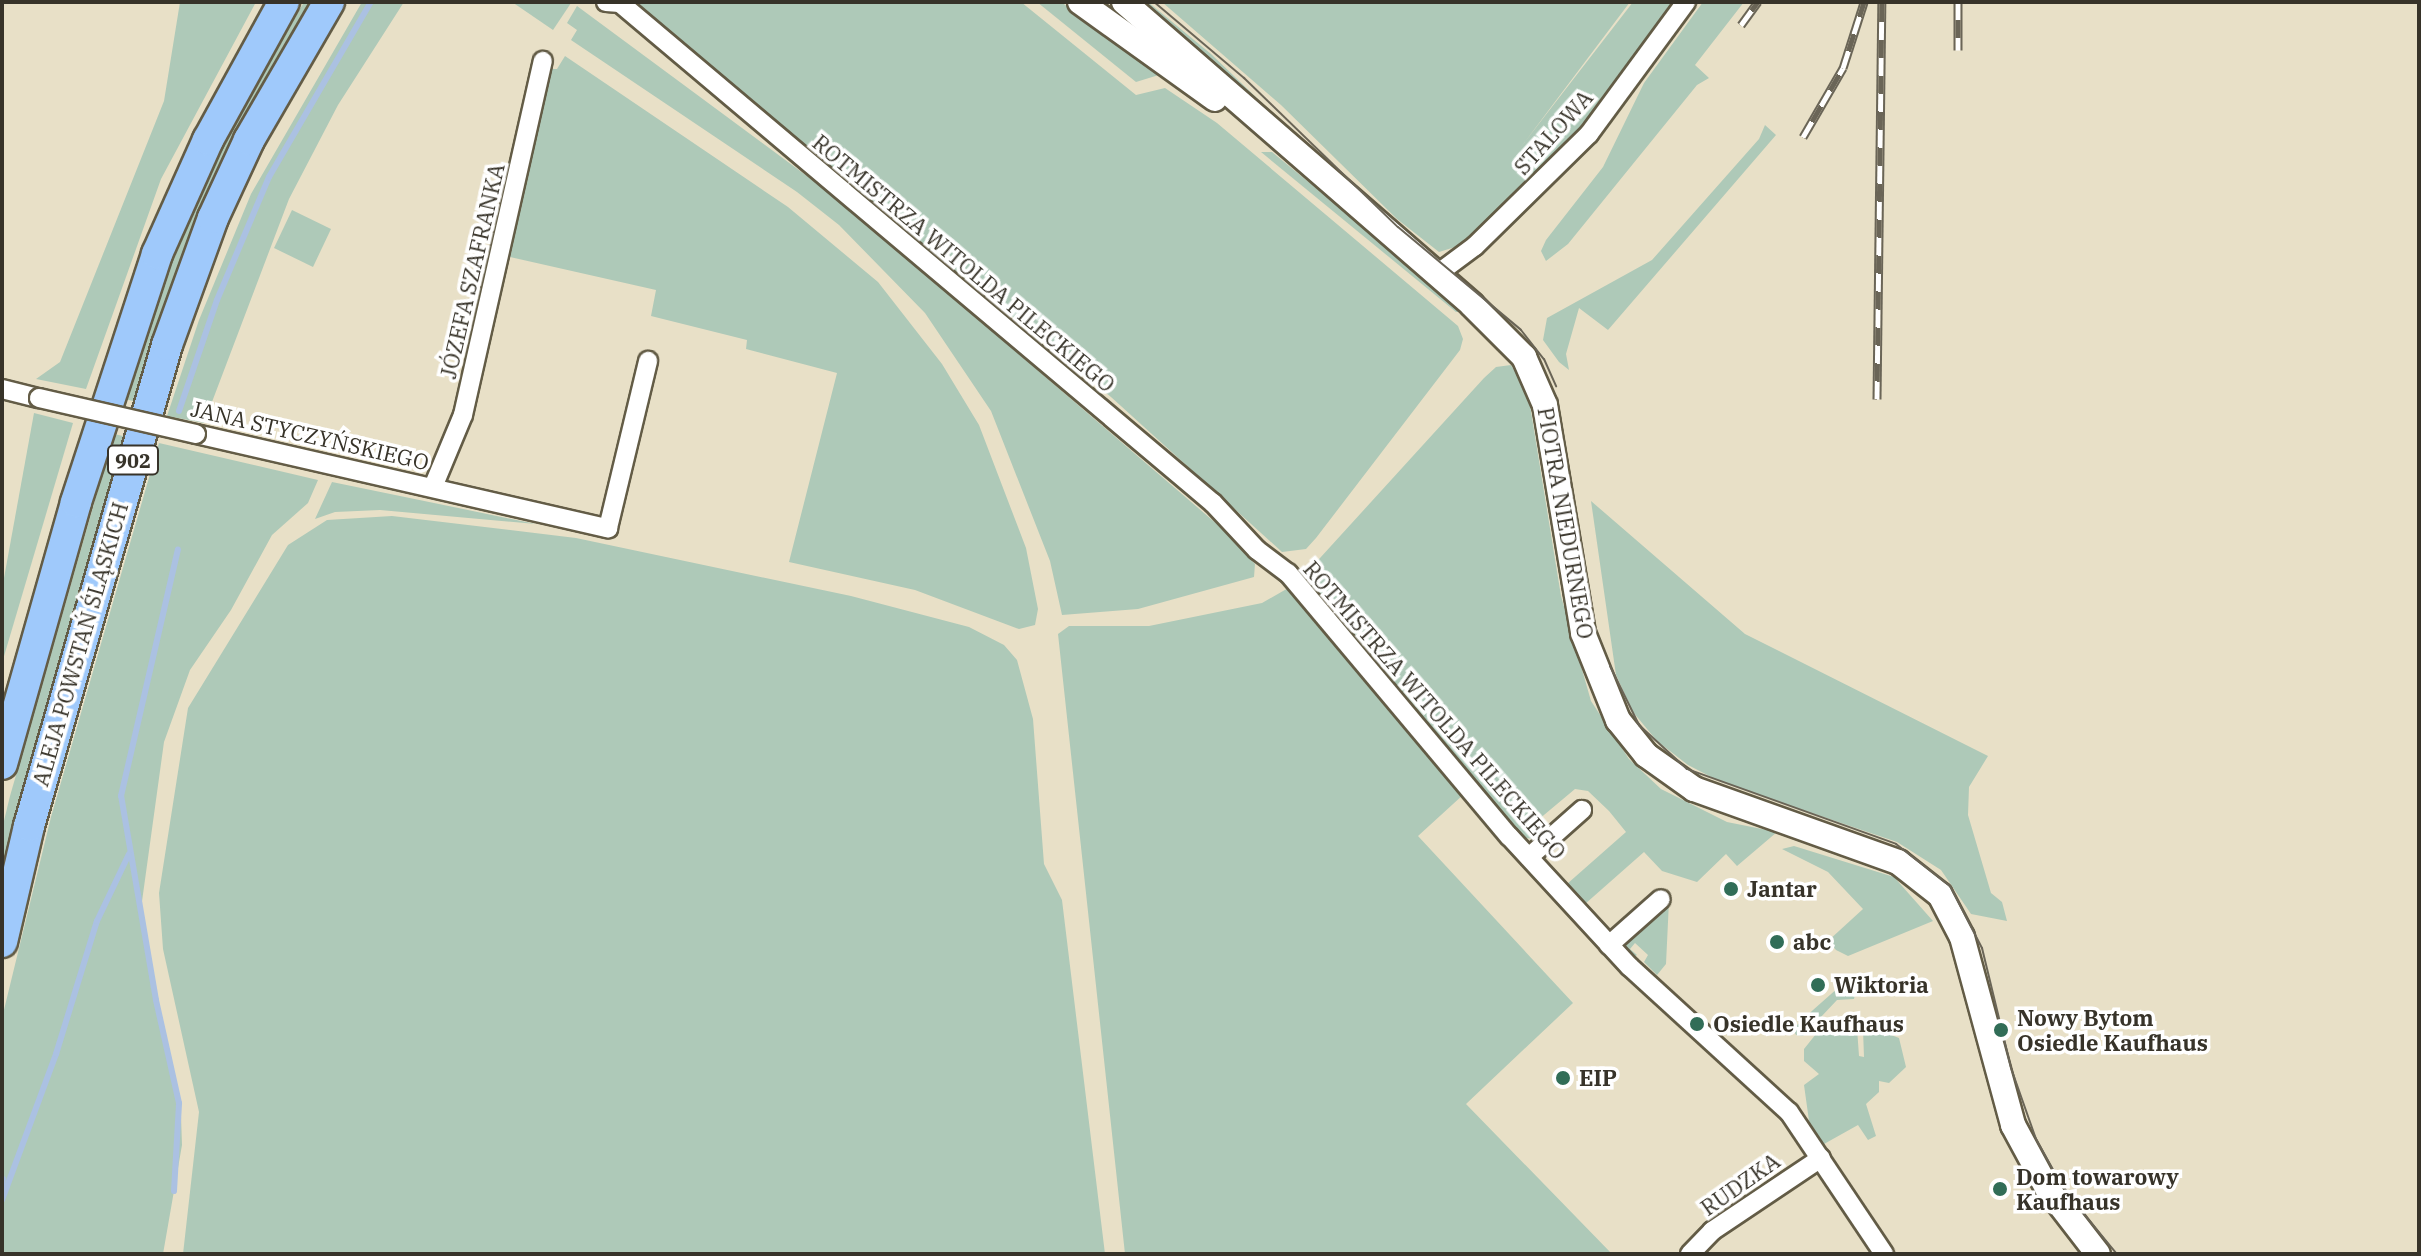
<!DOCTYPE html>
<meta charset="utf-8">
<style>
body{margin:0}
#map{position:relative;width:2421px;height:1256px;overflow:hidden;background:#e8e0c7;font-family:"IBM Plex Serif",serif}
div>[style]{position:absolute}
.green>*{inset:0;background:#aec9b8}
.stream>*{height:6px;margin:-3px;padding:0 3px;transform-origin:3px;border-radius:3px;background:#abc1e2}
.roads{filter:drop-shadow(2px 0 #635c46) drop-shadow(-2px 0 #635c46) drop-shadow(0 2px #635c46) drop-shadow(0 -2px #635c46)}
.minor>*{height:18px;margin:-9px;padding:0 9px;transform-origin:9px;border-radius:9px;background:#fff}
.tertiary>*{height:24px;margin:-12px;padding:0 12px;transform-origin:12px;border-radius:12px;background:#fff}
.primary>*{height:30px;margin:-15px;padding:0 15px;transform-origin:15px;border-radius:15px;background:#9fc9fb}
.tram>*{height:2px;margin:-1px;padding:0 1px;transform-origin:1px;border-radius:1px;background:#6a6557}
.rail>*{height:9px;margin-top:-4.5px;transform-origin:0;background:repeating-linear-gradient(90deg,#fff 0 18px,#6a6557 0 36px);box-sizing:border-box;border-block:2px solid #6a6557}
.bridges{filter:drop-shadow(2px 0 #635c46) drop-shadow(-2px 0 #635c46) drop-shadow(0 2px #635c46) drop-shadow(0 -2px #635c46)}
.minor-bridge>*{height:18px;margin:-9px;padding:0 9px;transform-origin:9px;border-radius:9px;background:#fff}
.dots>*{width:22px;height:22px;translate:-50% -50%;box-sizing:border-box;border:4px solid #fff;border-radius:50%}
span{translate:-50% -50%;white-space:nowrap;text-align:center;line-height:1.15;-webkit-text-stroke:7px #fff;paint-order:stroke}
.shield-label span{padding:2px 6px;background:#fff;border:2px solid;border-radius:6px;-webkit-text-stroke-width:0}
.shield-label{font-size:20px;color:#373329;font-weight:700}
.street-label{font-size:22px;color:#373329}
.poi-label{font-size:22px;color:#373329;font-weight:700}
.left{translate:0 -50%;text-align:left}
.frame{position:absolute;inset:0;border:4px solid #373329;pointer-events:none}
</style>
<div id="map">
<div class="green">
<i style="clip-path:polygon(180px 2px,256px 2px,161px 179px,86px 389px,36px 379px,60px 362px,164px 101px)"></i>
<i style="clip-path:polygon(304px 2px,316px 2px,157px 329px,133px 401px,125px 399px,169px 270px,218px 156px)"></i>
<i style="clip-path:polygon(362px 2px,404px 2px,338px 105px,289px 199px,204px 423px,167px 416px,199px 320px,251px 194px)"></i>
<i style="clip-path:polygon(512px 2px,570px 2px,571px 3px,553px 30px)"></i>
<i style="clip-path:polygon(625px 2px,1021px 2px,1136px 95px,1165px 88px,1217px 123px,1458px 326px,1463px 339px,1460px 350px,1316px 538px,1306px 549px,1282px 552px,1111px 397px)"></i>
<i style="clip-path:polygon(1037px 2px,1061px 2px,1162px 74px,1136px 82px)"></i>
<i style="clip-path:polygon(1139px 2px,1148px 2px,1211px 54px,1330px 168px)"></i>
<i style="clip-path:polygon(1162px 2px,1630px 2px,1521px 147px,1633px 2px,1677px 2px,1591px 119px,1468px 243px,1439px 252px,1397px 219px,1281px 105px)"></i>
<i style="clip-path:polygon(1703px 2px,1744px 2px,1695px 65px,1709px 78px,1697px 85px,1568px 244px,1546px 261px,1541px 251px,1546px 240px,1603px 167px,1644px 83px)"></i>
<i style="clip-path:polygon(577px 6px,892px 239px,945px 291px,1218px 525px,1255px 564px,1254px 577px,1138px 609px,1062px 615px,1050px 561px,991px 411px,925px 313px,839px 225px,797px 192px,571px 40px,577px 30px,567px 23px)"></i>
<i style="clip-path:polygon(565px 56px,788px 207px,878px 282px,942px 364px,979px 425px,1026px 548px,1038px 609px,1035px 625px,1019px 629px,915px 590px,789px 562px,837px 373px,746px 349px,747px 340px,651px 316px,656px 290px,510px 257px,551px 69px,557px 69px)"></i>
<i style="clip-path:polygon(1765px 125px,1776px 135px,1608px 330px,1579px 308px,1566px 354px,1569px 370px,1559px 362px,1543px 340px,1547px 318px,1652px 260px,1759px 139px)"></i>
<i style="clip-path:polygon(1261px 152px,1272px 152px,1466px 311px,1456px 312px)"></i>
<i style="clip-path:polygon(292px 210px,331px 229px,313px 267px,274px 248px)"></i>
<i style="clip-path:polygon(1511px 365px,1528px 393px,1561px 596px,1591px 701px,1629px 759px,1661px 789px,1727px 822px,1777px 832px,1737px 866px,1726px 854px,1697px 882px,1662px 871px,1644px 852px,1585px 904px,1567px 884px,1626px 832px,1609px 811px,1588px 791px,1575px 789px,1532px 825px,1540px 834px,1536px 839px,1523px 838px,1300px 580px,1484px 378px,1496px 367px)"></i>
<i style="clip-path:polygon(34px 413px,73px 423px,2px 663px,2px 589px)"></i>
<i style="clip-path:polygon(114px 434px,123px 436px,2px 865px,2px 829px,10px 796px)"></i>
<i style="clip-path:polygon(159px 443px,318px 480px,308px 503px,272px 535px,231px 610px,190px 670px,164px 742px,140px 916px,181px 1116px,182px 1145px,163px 1254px,2px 1254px,2px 1018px,51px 817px)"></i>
<i style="clip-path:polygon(332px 482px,536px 524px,380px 510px,335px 512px,315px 519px)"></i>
<i style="clip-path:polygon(1591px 501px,1745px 634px,1988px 756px,1969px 787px,1968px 815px,1991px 893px,2002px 902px,2007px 921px,1971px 914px,1941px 870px,1897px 842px,1721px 782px,1688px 765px,1657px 741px,1633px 712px,1616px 675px)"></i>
<i style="clip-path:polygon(392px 516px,576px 538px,851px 596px,969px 627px,1004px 645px,1017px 660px,1033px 719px,1044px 864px,1062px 900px,1105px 1254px,183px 1254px,199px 1112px,163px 949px,159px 893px,188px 708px,288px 545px,327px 520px)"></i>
<i style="clip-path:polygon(1290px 587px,1464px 794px,1418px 836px,1573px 1003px,1466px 1104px,1612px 1254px,1125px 1254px,1058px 634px,1069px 626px,1149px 626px,1262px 603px)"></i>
<i style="clip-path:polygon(1794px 846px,1894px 877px,1933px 921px,1848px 956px,1836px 950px,1828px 941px,1863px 909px,1828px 872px,1782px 849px)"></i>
<i style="clip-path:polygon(1669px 901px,1666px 964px,1657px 975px,1644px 962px,1648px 955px,1635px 943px,1630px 949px,1637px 955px,1632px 958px,1625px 944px)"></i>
<i style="clip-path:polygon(1858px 980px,1854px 999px,1837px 1000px,1803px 1036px,1796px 1035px,1793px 1029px,1813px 1010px,1839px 987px)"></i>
<i style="clip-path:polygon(1857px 1028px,1859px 1056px,1864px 1057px,1863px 1030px,1886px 1033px,1899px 1038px,1906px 1067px,1889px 1083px,1879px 1081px,1879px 1092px,1866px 1104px,1876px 1136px,1868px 1140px,1858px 1125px,1824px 1144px,1810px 1128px,1804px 1085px,1819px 1074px,1804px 1061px,1804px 1049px,1816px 1034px)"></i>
</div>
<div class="stream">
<i style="left:179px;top:411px;width:117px;rotate:-71.1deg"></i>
<i style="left:217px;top:300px;width:134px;rotate:-67.1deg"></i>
<i style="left:269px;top:177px;width:203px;rotate:-59.8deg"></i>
<i style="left:2px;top:1185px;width:6px;rotate:-81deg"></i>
<i style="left:174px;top:1191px;width:88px;rotate:-86.7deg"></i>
<i style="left:179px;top:1103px;width:106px;rotate:-102.6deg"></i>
<i style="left:156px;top:1000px;width:207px;rotate:-99.7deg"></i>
<i style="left:121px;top:796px;width:253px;rotate:-77deg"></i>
<i style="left:2px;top:1200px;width:156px;rotate:-69.7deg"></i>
<i style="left:56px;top:1054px;width:139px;rotate:-72.9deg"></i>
<i style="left:97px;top:921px;width:74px;rotate:-64.5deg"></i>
</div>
<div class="roads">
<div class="minor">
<i style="left:606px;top:2px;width:14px;rotate:4deg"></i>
<i style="left:620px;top:3px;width:776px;rotate:40.14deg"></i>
<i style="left:1213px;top:503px;width:64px;rotate:46.9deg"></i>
<i style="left:1257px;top:550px;width:39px;rotate:37deg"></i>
<i style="left:1288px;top:573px;width:344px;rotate:50deg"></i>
<i style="left:1509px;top:836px;width:178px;rotate:47.3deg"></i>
<i style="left:1630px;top:967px;width:215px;rotate:42.4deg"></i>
<i style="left:1789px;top:1112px;width:171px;rotate:56.2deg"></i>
<i style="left:1436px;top:275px;width:49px;rotate:-36.6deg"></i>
<i style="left:1475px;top:246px;width:160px;rotate:-44.5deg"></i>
<i style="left:1589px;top:134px;width:164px;rotate:-53.7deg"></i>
<i style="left:2px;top:389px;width:38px;rotate:14deg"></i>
<i style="left:196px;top:434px;width:423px;rotate:12.9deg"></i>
<i style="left:608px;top:528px;width:172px;rotate:-76.5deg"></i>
<i style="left:433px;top:487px;width:78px;rotate:-67.4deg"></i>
<i style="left:463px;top:415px;width:363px;rotate:-77.3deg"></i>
<i style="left:1529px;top:857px;width:71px;rotate:-41.6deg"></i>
<i style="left:1609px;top:945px;width:69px;rotate:-41.5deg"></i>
<i style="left:1690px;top:1254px;width:32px;rotate:-46deg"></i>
<i style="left:1712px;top:1231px;width:131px;rotate:-33.8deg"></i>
</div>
<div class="tertiary">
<i style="left:1080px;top:2px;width:166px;rotate:35.7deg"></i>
<i style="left:1124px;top:2px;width:461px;rotate:41deg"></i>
<i style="left:1472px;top:305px;width:74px;rotate:45deg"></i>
<i style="left:1524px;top:357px;width:52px;rotate:66.4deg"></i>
<i style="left:1545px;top:405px;width:231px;rotate:80.5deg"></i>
<i style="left:1583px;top:633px;width:94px;rotate:68.1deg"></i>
<i style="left:1618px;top:720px;width:45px;rotate:51.3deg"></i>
<i style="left:1646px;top:755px;width:59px;rotate:35.3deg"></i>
<i style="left:1694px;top:789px;width:217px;rotate:19.7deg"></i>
<i style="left:1898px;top:862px;width:53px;rotate:38.2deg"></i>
<i style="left:1940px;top:895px;width:47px;rotate:62.4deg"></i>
<i style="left:1962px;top:937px;width:195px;rotate:74.8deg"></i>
<i style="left:2013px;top:1125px;width:72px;rotate:61.6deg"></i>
<i style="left:2047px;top:1188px;width:83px;rotate:52.3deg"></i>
</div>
<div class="primary">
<i style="left:2px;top:764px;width:272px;rotate:-74.2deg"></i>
<i style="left:76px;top:502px;width:261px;rotate:-71.9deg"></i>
<i style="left:157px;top:254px;width:125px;rotate:-65.9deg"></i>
<i style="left:208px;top:140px;width:158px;rotate:-61.2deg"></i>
<i style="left:2px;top:942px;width:119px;rotate:-76.9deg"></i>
<i style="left:29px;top:826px;width:500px;rotate:-73.99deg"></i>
<i style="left:167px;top:345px;width:135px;rotate:-70.1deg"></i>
<i style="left:213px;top:218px;width:86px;rotate:-65.2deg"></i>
<i style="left:249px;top:140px;width:160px;rotate:-59.9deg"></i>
</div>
</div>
<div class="tram">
<i style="left:1154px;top:2px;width:118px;rotate:40.2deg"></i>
<i style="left:1244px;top:78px;width:214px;rotate:44.1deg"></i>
<i style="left:1398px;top:227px;width:160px;rotate:39.9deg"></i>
<i style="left:1521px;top:330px;width:37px;rotate:52deg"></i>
<i style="left:1544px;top:359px;width:30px;rotate:66deg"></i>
<i style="left:1610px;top:666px;width:66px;rotate:63.8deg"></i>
<i style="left:1639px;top:725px;width:65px;rotate:42.5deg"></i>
<i style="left:1687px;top:769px;width:222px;rotate:19.7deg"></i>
<i style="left:1896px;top:844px;width:68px;rotate:37.9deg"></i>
<i style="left:1950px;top:886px;width:70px;rotate:62.7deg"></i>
<i style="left:1982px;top:948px;width:123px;rotate:76.4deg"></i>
<i style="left:2011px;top:1068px;width:75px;rotate:70.6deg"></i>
<i style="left:2036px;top:1139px;width:60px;rotate:60.9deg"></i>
<i style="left:2065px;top:1191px;width:82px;rotate:50.5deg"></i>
</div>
<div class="rail">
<i style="left:1958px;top:2px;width:48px;rotate:90deg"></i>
<i style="left:1741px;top:25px;width:29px;rotate:-54deg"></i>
<i style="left:1803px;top:137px;width:80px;rotate:-59.9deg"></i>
<i style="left:1843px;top:68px;width:69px;rotate:-72.3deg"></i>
<i style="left:1877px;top:399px;width:397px;rotate:-89.3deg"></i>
</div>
<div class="bridges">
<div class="minor-bridge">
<i style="left:39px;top:398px;width:161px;rotate:12.9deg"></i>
</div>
</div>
<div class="dots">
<i style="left:1731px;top:889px;background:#316d57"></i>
<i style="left:1777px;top:942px;background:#316d57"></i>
<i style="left:1818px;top:985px;background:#316d57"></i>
<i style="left:1697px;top:1024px;background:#316d57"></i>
<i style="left:2001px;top:1030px;background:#316d57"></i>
<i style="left:1563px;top:1078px;background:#316d57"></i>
<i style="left:2000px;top:1189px;background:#316d57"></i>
</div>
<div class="shield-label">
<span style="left:133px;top:460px">902</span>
</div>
<div class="street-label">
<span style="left:1553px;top:132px;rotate:-48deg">STALOWA</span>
<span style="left:964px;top:263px;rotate:40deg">ROTMISTRZA WITOLDA PILECKIEGO</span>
<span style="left:472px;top:271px;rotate:-77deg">JÓZEFA SZAFRANKA</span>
<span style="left:310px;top:435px;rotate:13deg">JANA STYCZYŃSKIEGO</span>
<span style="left:1566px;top:523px;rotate:80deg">PIOTRA NIEDURNEGO</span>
<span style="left:80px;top:644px;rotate:-74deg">ALEJA POWSTAŃ ŚLĄSKICH</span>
<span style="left:1435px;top:710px;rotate:49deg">ROTMISTRZA WITOLDA PILECKIEGO</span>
<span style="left:1740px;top:1184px;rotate:-35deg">RUDZKA</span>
</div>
<div class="poi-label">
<span class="left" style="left:1747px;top:889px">Jantar</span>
<span class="left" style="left:1793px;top:942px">abc</span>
<span class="left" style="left:1834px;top:985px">Wiktoria</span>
<span class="left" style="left:2017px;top:1030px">Nowy Bytom<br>Osiedle Kaufhaus</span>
<span class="left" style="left:1713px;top:1024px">Osiedle Kaufhaus</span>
<span class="left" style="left:1579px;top:1078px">EIP</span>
<span class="left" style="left:2016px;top:1189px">Dom towarowy<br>Kaufhaus</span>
</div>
<div class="frame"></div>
</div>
